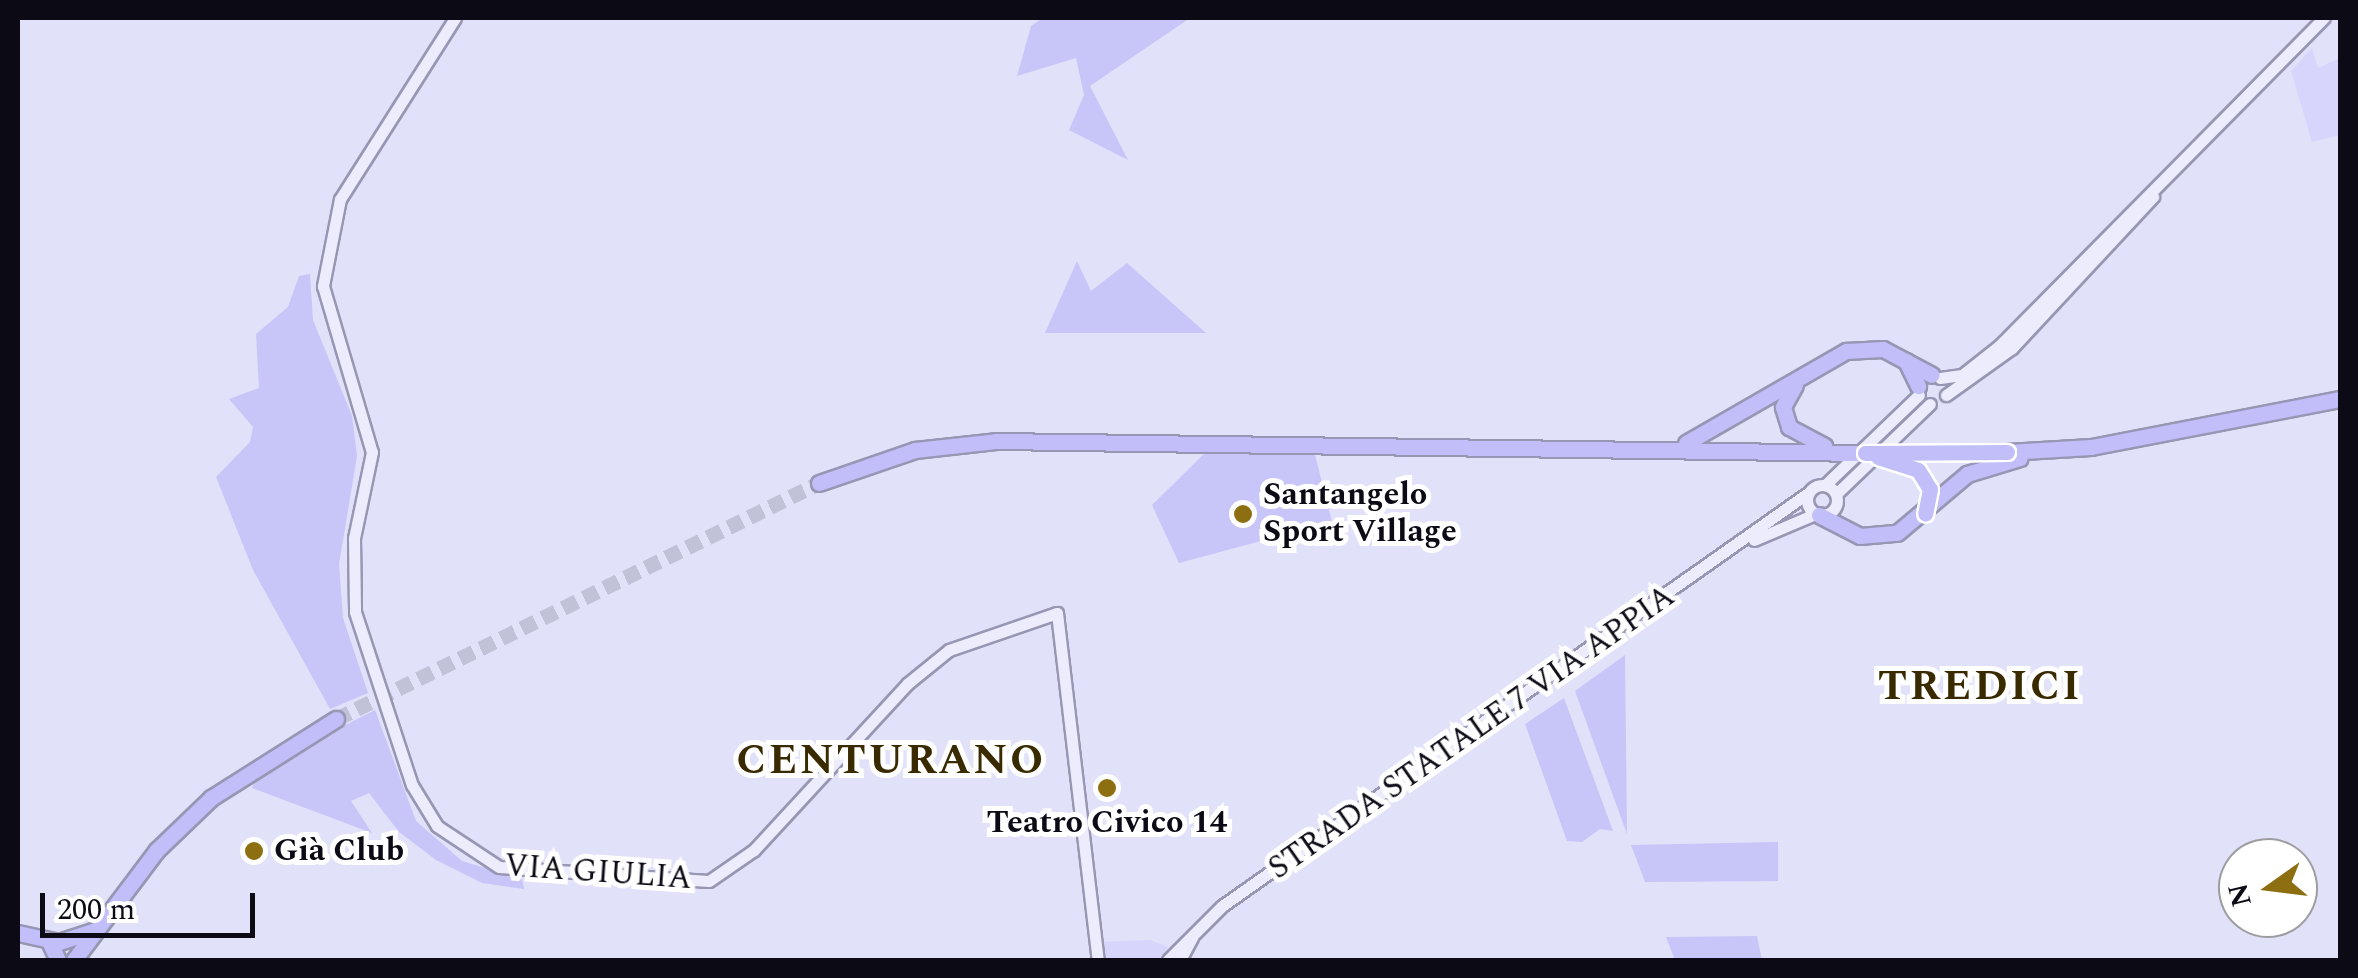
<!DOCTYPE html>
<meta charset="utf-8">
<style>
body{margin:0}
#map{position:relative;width:2358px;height:978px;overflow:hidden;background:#e1e1fa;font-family:Spectral,serif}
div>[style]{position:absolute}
.built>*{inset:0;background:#d7d5fc}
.green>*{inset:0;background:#c8c5f8}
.highway-tunnel>*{height:15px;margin-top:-7.5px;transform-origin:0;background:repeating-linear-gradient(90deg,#c1c1d8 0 15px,transparent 0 23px)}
.roads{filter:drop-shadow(2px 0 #9796b3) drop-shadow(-2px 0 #9796b3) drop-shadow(0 2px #9796b3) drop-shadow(0 -2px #9796b3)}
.secondary>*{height:11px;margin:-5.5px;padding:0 5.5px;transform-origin:5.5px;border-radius:5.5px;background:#ececfd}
.secondary>.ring{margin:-5.5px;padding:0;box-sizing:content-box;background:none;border:11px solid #ececfd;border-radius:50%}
.highway>*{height:15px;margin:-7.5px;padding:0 7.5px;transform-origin:7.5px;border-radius:7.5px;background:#c1bef9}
.bridges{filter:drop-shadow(2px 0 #fff) drop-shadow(-2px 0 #fff) drop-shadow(0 2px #fff) drop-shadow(0 -2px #fff)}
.highway-bridge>*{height:15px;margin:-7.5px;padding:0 7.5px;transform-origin:7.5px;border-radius:7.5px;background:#c1bef9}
.dots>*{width:28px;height:28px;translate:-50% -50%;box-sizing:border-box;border:5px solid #fff;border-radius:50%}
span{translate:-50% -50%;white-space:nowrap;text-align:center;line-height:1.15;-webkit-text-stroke:10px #fff;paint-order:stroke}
.poi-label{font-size:32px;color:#0b0a15;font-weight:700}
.left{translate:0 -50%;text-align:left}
.street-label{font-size:32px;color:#0b0a15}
.district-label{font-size:42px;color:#392a00;font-weight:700;letter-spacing:2.5px}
.frame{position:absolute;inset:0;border:20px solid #0b0a15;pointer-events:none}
.north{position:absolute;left:2218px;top:838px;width:100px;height:100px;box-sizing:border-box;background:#fff;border:2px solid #9d9da1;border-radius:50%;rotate:256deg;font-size:28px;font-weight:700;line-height:40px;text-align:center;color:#0b0a15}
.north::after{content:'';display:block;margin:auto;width:35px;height:45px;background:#8d6e10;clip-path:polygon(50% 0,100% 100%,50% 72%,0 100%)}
.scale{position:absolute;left:40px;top:893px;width:215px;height:45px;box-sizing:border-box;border:5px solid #0b0a15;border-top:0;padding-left:12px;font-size:30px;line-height:35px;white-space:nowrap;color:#0b0a15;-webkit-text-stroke:8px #fff;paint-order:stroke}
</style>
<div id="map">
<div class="built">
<i style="clip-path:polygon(2312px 48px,2318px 68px,2340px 58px,2340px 135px,2312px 142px,2291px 71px)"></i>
<i style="clip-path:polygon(1150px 940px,1168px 947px,1158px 960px,1102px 960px,1100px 942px)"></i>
</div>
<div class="green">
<i style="clip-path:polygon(1043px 18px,1190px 18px,1090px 86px,1128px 160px,1069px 130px,1084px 95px,1076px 58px,1017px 76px,1031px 26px)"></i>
<i style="clip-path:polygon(1077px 261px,1091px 291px,1127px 263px,1206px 333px,1045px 333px)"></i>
<i style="clip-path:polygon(310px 274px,313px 320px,352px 416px,357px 456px,339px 564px,343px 618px,368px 693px,330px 709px,253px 570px,216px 477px,250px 442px,253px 427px,229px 399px,259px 388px,256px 334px,288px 307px,299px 276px)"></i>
<i style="clip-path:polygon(1208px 450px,1314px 451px,1332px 522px,1179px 563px,1152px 505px)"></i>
<i style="clip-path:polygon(1625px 655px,1627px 834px,1575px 691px)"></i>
<i style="clip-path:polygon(1564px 698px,1613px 831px,1600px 829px,1582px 842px,1567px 841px,1525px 724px)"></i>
<i style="clip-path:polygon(375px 710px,416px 821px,462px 861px,522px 879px,524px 889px,482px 883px,436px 860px,399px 832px,369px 793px,351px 801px,372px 833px,252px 788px,259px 769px)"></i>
<i style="clip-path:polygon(1778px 842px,1778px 881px,1645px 882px,1631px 845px)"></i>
<i style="clip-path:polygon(1757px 936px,1762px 960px,1675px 960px,1666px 937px)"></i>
</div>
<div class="highway-tunnel">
<i style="left:336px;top:719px;width:538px;rotate:-26.04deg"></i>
</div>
<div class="roads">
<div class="secondary">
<i style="left:455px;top:18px;width:214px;rotate:122.4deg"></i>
<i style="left:340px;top:199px;width:89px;rotate:101.1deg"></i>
<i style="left:323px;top:286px;width:173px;rotate:73.6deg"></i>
<i style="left:372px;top:452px;width:88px;rotate:101.8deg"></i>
<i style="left:354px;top:538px;width:74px;rotate:89.2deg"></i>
<i style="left:355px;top:612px;width:182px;rotate:71.8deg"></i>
<i style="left:412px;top:785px;width:48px;rotate:58.6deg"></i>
<i style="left:437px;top:826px;width:74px;rotate:33.5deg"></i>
<i style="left:499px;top:867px;width:210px;rotate:3.8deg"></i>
<i style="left:709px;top:881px;width:55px;rotate:-34.6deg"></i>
<i style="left:754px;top:850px;width:226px;rotate:-47.3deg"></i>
<i style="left:907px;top:684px;width:54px;rotate:-39deg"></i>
<i style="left:949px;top:650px;width:114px;rotate:-18.9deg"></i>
<i style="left:1057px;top:613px;width:349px;rotate:83.3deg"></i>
<i style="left:1940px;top:378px;width:22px;rotate:-8deg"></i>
<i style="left:1962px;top:375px;width:48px;rotate:-38.3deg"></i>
<i style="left:2000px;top:345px;width:460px;rotate:-45.3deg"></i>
<i style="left:1946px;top:395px;width:81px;rotate:-35.5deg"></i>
<i style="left:2012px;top:348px;width:207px;rotate:-47deg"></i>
<i class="ring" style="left:1807px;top:485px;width:19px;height:19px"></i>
<i style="left:1825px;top:485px;width:130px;rotate:-43.8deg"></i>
<i style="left:1836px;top:494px;width:130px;rotate:-43.8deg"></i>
<i style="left:1754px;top:540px;width:66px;rotate:-23.1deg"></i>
<i style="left:1168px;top:960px;width:76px;rotate:-45deg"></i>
<i style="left:1222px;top:906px;width:717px;rotate:-35.18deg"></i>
<i style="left:1180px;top:960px;width:26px;rotate:-62deg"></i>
</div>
<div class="highway">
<i style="left:1906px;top:361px;width:28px;rotate:64deg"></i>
<i style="left:1795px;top:385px;width:25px;rotate:119deg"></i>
<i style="left:1783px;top:407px;width:21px;rotate:73deg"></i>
<i style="left:1789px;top:427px;width:40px;rotate:28deg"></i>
<i style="left:1686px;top:443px;width:185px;rotate:-29.9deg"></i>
<i style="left:1846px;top:351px;width:37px;rotate:-3deg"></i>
<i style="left:1883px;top:349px;width:55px;rotate:28deg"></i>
<i style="left:2007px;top:452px;width:84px;rotate:-3.4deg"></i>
<i style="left:2091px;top:447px;width:254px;rotate:-10.9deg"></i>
<i style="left:819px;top:483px;width:102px;rotate:-19deg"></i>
<i style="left:915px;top:450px;width:81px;rotate:-6.3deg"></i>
<i style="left:996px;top:441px;width:869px;rotate:0.79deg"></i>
<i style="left:1819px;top:515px;width:46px;rotate:27.1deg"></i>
<i style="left:1860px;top:536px;width:37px;rotate:-5deg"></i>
<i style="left:1897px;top:533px;width:92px;rotate:-40.1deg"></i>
<i style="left:1967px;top:474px;width:55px;rotate:-16.8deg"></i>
<i style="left:18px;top:933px;width:42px;rotate:12.4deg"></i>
<i style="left:59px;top:942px;width:38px;rotate:-18deg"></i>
<i style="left:49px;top:941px;width:21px;rotate:65deg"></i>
<i style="left:74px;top:960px;width:138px;rotate:-53deg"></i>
<i style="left:157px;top:850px;width:75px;rotate:-43.9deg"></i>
<i style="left:211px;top:798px;width:148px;rotate:-32.3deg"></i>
</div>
</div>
<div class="bridges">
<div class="highway-bridge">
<i style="left:1865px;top:453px;width:142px;rotate:-0.4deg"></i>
<i style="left:1878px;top:457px;width:42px;rotate:18deg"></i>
<i style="left:1918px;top:470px;width:22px;rotate:58deg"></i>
<i style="left:1930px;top:489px;width:25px;rotate:101deg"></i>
</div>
</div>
<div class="dots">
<i style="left:1243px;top:514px;background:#8d6e10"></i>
<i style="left:1107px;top:788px;background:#8d6e10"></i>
<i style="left:254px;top:851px;background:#8d6e10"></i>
</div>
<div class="poi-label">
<span class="left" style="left:1263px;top:514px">Santangelo<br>Sport Village</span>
<span style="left:1107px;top:823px">Teatro Civico 14</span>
<span class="left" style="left:274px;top:851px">Già Club</span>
</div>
<div class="street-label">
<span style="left:1472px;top:733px;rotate:-35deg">STRADA STATALE 7 VIA APPIA</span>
<span style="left:598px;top:873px;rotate:4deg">VIA GIULIA</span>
</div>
<div class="district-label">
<span style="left:1980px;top:687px">TREDICI</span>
<span style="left:891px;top:761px">CENTURANO</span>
</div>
<div class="frame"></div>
<div class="north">N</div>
<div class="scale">200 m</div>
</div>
